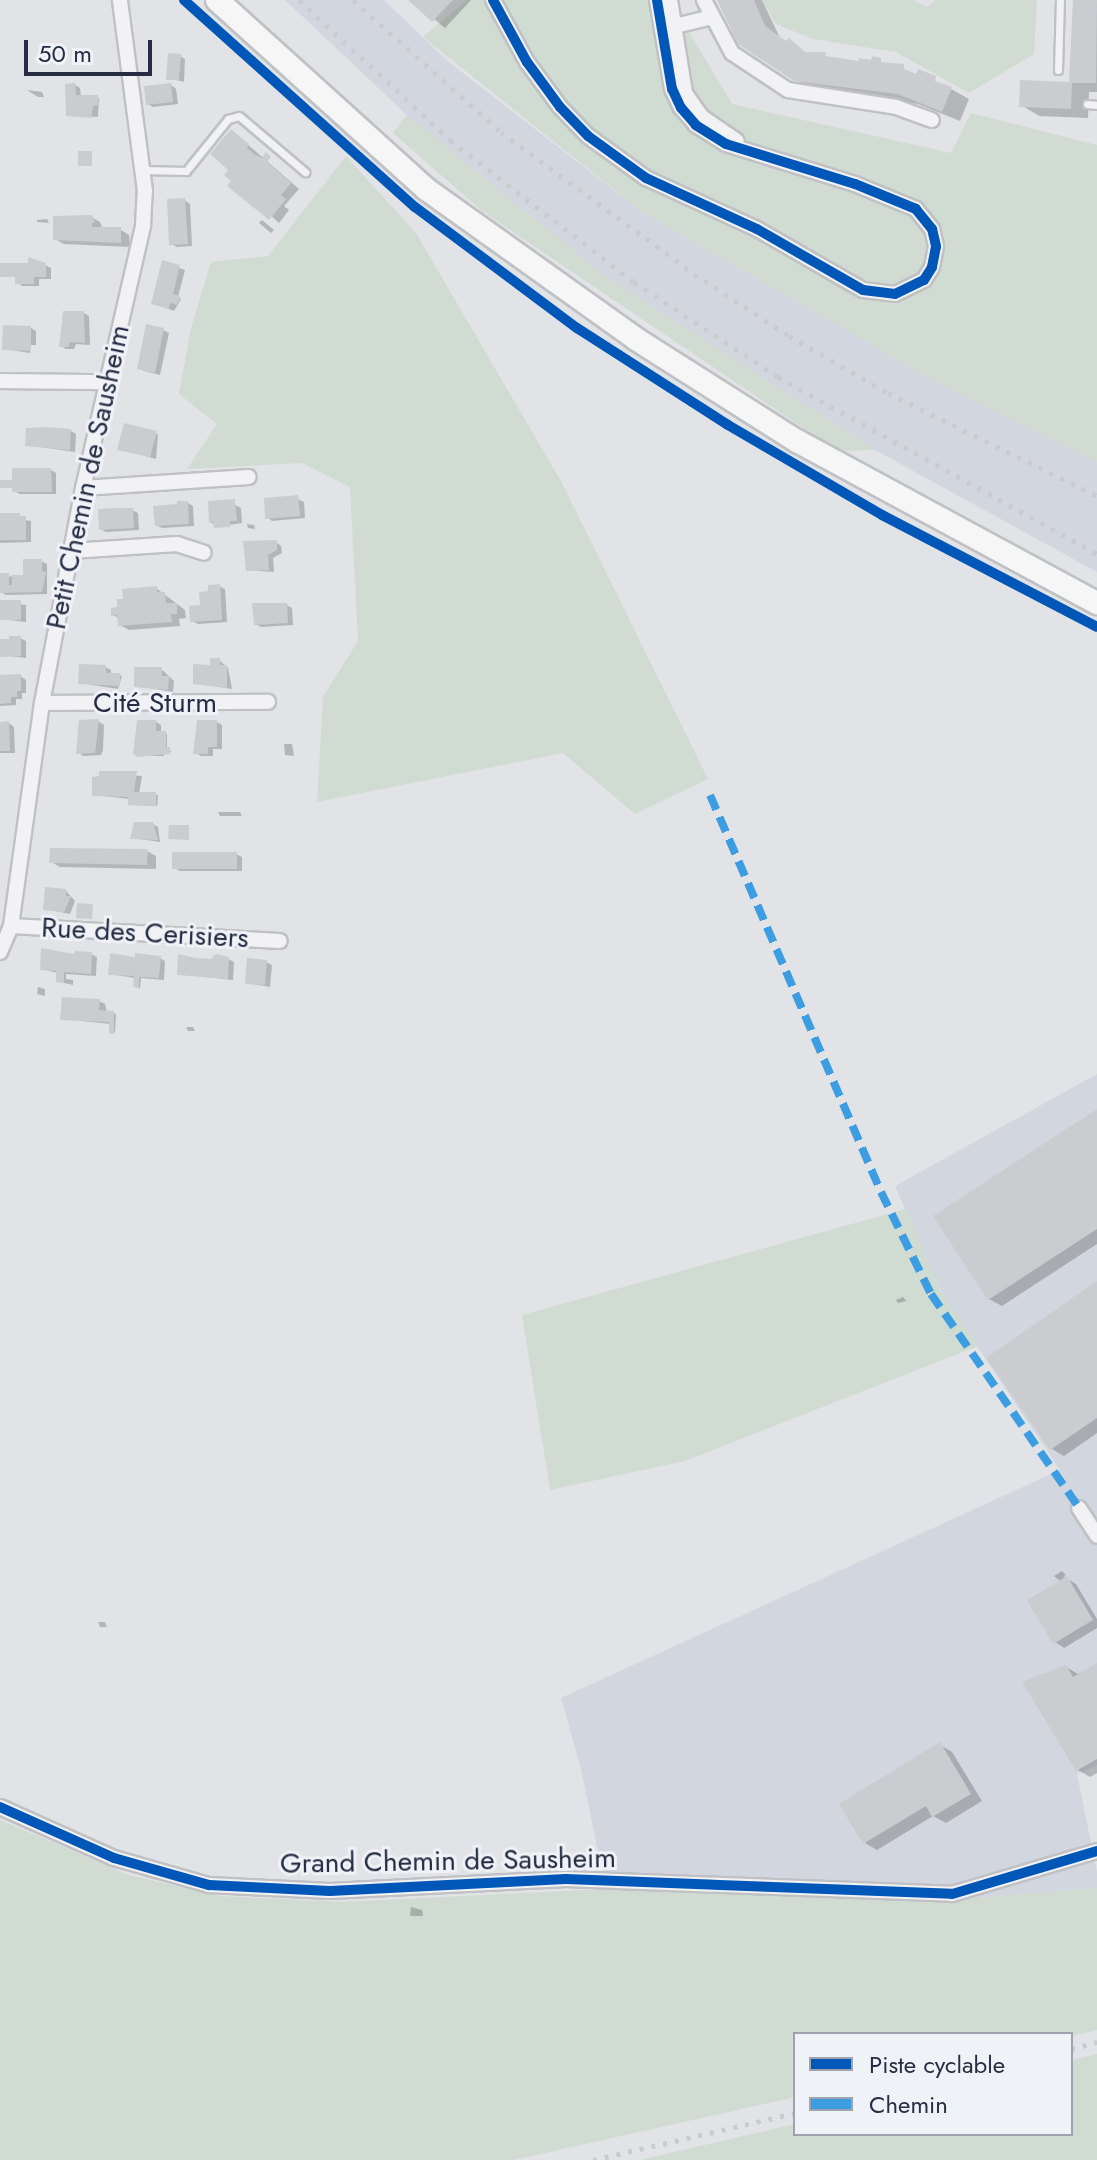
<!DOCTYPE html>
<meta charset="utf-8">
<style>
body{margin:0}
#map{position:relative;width:1097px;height:2160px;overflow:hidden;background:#e2e3e7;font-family:Jost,sans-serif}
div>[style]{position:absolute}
.built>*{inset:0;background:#d2d6de}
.green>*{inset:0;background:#d0dbd2}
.shadow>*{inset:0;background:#0003}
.building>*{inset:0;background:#caccd0}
.roads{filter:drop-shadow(2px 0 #c0c1c5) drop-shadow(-2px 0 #c0c1c5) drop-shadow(0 2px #c0c1c5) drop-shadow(0 -2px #c0c1c5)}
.service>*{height:7px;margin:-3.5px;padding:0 3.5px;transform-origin:3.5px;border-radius:3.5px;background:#f2f2f4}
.minor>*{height:14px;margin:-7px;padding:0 7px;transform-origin:7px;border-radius:7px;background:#f2f2f4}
.primary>*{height:22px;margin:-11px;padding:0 11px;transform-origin:11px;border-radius:11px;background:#f6f6f7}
.rail>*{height:5px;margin-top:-2.5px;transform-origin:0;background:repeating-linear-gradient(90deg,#cacbcf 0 4px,transparent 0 12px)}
.quiet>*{height:8px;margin-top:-4px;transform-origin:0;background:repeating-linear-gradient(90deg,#3c9de3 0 16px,transparent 0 24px)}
.cycleway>*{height:10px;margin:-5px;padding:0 5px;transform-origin:5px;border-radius:5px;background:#0057b8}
span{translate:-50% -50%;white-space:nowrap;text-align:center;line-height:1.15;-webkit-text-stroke:6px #eff2f7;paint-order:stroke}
.street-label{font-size:28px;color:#262d43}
.legend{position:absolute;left:793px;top:2032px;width:280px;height:104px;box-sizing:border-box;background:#eff2f7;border:2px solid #9fa3af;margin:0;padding:10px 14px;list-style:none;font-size:24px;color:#262d43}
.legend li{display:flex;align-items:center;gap:16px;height:40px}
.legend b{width:40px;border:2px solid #9fa3af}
.scale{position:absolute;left:24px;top:40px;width:128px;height:36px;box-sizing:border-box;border:4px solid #262d43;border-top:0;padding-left:10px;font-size:24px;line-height:28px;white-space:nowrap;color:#262d43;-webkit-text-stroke:6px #eff2f7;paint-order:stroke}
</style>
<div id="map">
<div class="built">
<i style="clip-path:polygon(285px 0,384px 0,445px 59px,642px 212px,938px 383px,1097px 462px,1097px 572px,875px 450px,605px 276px,407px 115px)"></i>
<i style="clip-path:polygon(1097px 1074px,1097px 1765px,1077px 1774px,1097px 1872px,1097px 1888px,953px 1900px,606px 1889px,581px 1769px,561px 1698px,1060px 1470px,941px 1292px,895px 1186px)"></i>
</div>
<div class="green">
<i style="clip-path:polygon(467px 0,670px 0,732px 104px,951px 153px,971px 113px,1097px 145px,1097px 462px,938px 383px,642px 212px,423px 37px)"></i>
<i style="clip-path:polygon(762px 0,913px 0,927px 7px,936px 0,1037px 0,1034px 54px,969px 93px,896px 52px,813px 39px,776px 24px)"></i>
<i style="clip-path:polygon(407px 115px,605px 276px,875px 450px,844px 451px,815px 436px,482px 211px,393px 133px)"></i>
<i style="clip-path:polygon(346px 156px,416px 233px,562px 483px,708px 779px,635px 814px,563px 753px,317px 802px,323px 697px,358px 641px,350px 487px,302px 463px,187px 469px,217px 424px,179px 394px,191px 328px,211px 262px,268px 256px)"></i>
<i style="clip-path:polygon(906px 1209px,941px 1292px,978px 1346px,685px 1461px,550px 1490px,522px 1315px)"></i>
<i style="clip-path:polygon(0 1820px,129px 1875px,219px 1896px,342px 1902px,606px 1889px,953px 1900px,1097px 1888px,1097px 2030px,1071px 2036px,795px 2034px,795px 2097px,514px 2160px,0 2160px)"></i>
<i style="clip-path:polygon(1097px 2054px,1097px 2160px,640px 2160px,795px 2124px,795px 2134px,1071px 2134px,1071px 2060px)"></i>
</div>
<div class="shadow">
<i style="clip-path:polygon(411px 0,471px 0,445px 28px)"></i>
<i style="clip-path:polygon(718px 0,762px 0,781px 40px,806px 55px,951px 89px,969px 99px,960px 121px,918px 104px,814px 90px,795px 79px)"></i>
<i style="clip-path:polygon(1075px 0,1097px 0,1097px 92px,1089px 92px,1088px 118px,1039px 116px,1021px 105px,1071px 84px)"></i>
<i style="clip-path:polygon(180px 56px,185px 59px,184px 82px,168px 78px)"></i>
<i style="clip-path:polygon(75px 85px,80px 88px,81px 97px,99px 98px,98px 117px,68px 115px)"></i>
<i style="clip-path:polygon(171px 85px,176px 89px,178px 104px,153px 107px,148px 104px)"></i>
<i style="clip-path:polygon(27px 90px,42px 92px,44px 97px,38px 97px)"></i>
<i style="clip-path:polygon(232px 131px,299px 189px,284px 206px,289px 210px,279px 223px,234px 181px)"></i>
<i style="clip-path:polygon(184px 200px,190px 204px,192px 246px,177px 247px,171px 244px)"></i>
<i style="clip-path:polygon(91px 217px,100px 222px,103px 229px,121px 230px,129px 235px,130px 247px,64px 244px,55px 239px)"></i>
<i style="clip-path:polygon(47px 219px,49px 223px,37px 222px,37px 220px)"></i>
<i style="clip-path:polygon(262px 220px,274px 230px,271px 233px,259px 223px)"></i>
<i style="clip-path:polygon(164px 263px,185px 270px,178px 297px,181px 299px,174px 311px,153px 303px)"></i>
<i style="clip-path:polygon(0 265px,45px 265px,51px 268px,51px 279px,39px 279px,39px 286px,22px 286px,17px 282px,18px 275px,0 275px)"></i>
<i style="clip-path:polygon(84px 313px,89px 316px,90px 345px,76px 344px,74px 349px,66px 349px,61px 346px)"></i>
<i style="clip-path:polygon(31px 328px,36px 331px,36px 345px,30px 345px,30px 353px,4px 349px)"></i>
<i style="clip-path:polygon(163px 330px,169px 333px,160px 375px,144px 371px,139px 368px)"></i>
<i style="clip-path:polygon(71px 431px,76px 434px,75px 452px,27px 445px)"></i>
<i style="clip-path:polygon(154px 434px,158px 434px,156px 459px,120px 449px)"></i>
<i style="clip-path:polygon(51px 470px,56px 473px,56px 494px,20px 494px,14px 491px,14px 482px)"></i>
<i style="clip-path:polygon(298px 499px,304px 502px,305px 518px,272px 521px,267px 517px)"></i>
<i style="clip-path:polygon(188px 503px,193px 506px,194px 526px,162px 528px,156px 525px)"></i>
<i style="clip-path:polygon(235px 505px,241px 508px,242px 523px,216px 527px,211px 522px)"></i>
<i style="clip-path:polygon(132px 510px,138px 513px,139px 530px,106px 532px,101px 529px)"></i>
<i style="clip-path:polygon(0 516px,31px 521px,31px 542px,0 543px)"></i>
<i style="clip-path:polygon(247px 524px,254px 525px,255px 529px,248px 528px)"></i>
<i style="clip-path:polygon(276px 542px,281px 546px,282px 553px,273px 558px,274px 572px,247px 570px)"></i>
<i style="clip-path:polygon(41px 561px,47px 564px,47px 594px,6px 595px,1px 592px,0 576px,25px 577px)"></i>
<i style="clip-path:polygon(219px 586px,225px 589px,227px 622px,198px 624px,192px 621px)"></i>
<i style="clip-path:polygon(156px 588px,185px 610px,186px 618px,179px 619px,180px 626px,129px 630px,120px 625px,119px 618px,113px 615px)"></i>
<i style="clip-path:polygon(0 602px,26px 605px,26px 622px,0 619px)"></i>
<i style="clip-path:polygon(286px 605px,292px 608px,293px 625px,261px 627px,256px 624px)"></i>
<i style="clip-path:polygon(20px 638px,26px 641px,26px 658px,2px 655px)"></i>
<i style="clip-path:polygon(219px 660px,228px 668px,232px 689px,195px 683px)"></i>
<i style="clip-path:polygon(105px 667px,111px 670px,111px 675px,122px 676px,118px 689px,80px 683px)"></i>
<i style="clip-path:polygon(161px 669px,174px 681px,173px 692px,136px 686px)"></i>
<i style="clip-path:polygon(20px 676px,26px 680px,26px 693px,22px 693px,22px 699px,16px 699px,16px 705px,0 706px,0 677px)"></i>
<i style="clip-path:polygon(98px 721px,104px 725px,103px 750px,101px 755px,83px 756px,78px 752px)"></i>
<i style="clip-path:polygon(156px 722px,161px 725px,161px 733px,167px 734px,167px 749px,172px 752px,164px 752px,164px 756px,141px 756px)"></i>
<i style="clip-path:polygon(217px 722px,222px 725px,222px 749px,213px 749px,213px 756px,201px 756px,196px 753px)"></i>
<i style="clip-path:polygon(9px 723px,14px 727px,15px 753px,0 753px,0 724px)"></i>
<i style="clip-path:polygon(284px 744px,292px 744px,294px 756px,285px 755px)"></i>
<i style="clip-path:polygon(109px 773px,142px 776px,139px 794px,158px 795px,157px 806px,132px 805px,130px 799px,94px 795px)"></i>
<i style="clip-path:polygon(218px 812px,240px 812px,242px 816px,220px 816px)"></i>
<i style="clip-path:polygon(153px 824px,158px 827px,160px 842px,133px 838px)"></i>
<i style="clip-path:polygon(147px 851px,156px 856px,156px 869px,60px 867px,51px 862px)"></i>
<i style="clip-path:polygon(236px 854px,242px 857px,242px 871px,180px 871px,174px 868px)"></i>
<i style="clip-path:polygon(66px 891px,75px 901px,70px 914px,45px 909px)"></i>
<i style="clip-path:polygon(91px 954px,97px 957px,96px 976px,66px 974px,66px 979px,73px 980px,73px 985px,60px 982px,58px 973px,42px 969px)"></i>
<i style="clip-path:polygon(160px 958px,165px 961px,164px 980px,141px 978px,140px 988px,137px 987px,135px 978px,110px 974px,137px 960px)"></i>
<i style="clip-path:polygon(228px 959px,234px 962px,233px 980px,179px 974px,195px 960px)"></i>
<i style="clip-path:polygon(266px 962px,272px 965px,270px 987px,247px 983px)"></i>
<i style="clip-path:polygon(38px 987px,45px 989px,45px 996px,37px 994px)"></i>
<i style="clip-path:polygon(99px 1001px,105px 1004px,107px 1012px,116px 1014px,115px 1034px,111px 1024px,62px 1019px)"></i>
<i style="clip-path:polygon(186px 1027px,193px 1027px,195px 1031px,188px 1031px)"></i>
<i style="clip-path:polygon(1097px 1111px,1097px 1244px,1002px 1306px,989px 1299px)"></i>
<i style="clip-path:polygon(1097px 1283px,1097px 1433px,1064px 1456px,1052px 1449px)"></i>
<i style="clip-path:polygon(903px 1297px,906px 1301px,898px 1303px,896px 1300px)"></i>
<i style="clip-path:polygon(1062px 1571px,1066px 1575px,1063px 1576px,1076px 1584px,1097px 1619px,1097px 1628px,1064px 1648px,1055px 1642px,1061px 1582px,1054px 1576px)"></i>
<i style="clip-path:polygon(98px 1622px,105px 1622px,107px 1627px,100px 1627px)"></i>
<i style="clip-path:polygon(1097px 1665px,1097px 1773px,1090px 1777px,1078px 1770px,1066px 1667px,1078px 1674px)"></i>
<i style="clip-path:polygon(940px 1745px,952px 1752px,982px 1801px,946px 1823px,933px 1816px,877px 1850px,865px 1843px)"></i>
<i style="clip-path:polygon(411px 1907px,422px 1910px,423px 1916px,410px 1916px)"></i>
</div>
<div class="building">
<i style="clip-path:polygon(408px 0,453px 0,432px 22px)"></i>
<i style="clip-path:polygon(717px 0,754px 0,765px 26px,786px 41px,789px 38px,805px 52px,826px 52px,825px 56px,859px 61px,859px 58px,871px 60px,872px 56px,881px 58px,881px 62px,904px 64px,904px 69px,916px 74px,918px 69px,936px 76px,935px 81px,952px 87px,942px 112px,898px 94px,794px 81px,738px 44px)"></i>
<i style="clip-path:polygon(1073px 0,1097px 0,1096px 83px,1072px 83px,1071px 109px,1019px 107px,1020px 80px,1069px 82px)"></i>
<i style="clip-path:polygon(168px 53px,181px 54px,179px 80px,166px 80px)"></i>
<i style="clip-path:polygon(75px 83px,76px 95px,98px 95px,98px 105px,93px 106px,91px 118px,66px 116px,65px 84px)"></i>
<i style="clip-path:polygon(171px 83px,173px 102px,146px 105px,144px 86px)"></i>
<i style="clip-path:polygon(231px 129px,249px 144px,247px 148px,254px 154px,262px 158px,266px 152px,271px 157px,267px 162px,291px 183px,281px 195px,286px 199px,269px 220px,227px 186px,231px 181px,224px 175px,228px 170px,210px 154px)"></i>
<i style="clip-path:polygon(78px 151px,92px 151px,92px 166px,78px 166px)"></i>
<i style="clip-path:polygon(185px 198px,188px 244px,169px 245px,167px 199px)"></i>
<i style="clip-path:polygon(92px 215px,95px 223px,92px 223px,92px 227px,121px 227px,121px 243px,53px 240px,53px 216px)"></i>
<i style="clip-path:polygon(28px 257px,46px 263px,46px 277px,34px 277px,34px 284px,15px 284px,15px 277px,0 277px,0 263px,28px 263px)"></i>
<i style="clip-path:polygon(162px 260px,180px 265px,173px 294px,180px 296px,177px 305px,170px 303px,169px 309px,151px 304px)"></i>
<i style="clip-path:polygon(63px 311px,84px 311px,85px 343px,69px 342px,69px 347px,59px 347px)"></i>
<i style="clip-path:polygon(146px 324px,164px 328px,155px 373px,137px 369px)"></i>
<i style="clip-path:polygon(3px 325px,31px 326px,31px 351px,2px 350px)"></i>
<i style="clip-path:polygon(124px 423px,157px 431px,150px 457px,117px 450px)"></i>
<i style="clip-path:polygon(46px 427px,71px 429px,70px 450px,25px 446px,26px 428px)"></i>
<i style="clip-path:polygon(12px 468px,51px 468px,52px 492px,12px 492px,12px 488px,0 488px,0 480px,12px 480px)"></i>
<i style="clip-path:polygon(298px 495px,300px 516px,265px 519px,264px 498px)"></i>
<i style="clip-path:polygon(235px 499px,237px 521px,230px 521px,230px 527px,214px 528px,213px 522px,209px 523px,208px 501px)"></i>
<i style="clip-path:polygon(177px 501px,188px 501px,189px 524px,155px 526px,153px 506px,177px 504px)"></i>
<i style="clip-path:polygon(115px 508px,133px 508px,134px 528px,99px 530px,98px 509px)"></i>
<i style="clip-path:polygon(0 513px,20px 513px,20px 516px,26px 516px,26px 540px,0 540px)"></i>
<i style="clip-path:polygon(277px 540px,277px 550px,268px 555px,269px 570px,246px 571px,243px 541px)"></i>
<i style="clip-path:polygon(23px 559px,42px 559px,42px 571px,46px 572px,42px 592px,0 593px,0 573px,9px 573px,9px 585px,12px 585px,12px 575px,23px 575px)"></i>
<i style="clip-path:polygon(220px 584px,222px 620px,190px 622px,189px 606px,200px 605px,199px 592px,208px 591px,208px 585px)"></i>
<i style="clip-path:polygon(157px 586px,157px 592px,165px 592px,166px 603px,177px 603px,177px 614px,171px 614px,172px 622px,118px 626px,117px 615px,111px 616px,111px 608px,117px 607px,117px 599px,123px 599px,122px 589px)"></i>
<i style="clip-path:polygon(0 600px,21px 600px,21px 620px,0 620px)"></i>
<i style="clip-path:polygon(252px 603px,287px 603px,288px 623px,254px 625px)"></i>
<i style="clip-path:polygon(9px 636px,21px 636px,21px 656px,0 657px,0 639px,9px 639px)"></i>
<i style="clip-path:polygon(210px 658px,220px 658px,220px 665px,227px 665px,227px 688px,193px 684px,193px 664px,210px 665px)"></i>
<i style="clip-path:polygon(79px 664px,106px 665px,106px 673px,120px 673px,120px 686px,78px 684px)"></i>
<i style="clip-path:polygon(134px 667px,162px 667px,162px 676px,169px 676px,168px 690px,134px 687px)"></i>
<i style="clip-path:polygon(21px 674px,21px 691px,17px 691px,17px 697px,11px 697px,11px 703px,0 704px,0 675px)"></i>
<i style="clip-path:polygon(99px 719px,95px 753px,76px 754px,79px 720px)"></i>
<i style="clip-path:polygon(137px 720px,156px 720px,156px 731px,166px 731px,166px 747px,170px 747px,170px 754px,137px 757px,133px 754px)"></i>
<i style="clip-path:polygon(197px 720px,217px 720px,217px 747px,208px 747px,208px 754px,193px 754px)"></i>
<i style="clip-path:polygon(9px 721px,10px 751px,0 751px,0 722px)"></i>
<i style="clip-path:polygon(99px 771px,137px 771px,134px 792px,156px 792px,156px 806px,128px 805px,128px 797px,92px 796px,92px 777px,99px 776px)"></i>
<i style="clip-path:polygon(134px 822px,153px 822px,158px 840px,130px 839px)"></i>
<i style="clip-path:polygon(169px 825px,189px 825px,189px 840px,168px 839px)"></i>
<i style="clip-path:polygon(50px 848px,148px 849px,147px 865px,49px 863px)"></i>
<i style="clip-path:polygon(172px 852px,237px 852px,237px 869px,172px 869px)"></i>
<i style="clip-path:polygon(45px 887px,66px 889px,66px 896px,71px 896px,64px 912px,43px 910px)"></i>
<i style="clip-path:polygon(77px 903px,93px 904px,92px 919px,76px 918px)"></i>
<i style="clip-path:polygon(41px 948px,74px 954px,75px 951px,92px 952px,91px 974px,64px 972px,64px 983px,56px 982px,56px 971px,40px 970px)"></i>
<i style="clip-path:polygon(110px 953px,135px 957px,135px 953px,161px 956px,159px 978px,139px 977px,139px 988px,133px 987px,134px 976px,108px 975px)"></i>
<i style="clip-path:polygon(178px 954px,195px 958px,211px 959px,216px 954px,229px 957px,228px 979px,177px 975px)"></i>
<i style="clip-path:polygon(247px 958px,267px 960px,265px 985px,245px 984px)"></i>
<i style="clip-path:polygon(62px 997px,100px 999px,99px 1010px,114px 1011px,114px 1034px,109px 1034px,109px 1022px,60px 1020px)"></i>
<i style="clip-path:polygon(1097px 1109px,1097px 1229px,988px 1300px,933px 1216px)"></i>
<i style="clip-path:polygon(1097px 1281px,1097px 1418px,1050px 1450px,986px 1358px)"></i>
<i style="clip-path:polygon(1067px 1576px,1093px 1620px,1053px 1644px,1027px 1600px)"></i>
<i style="clip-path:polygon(1097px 1663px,1097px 1759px,1076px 1771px,1022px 1682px,1066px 1665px,1073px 1677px)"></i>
<i style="clip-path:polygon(940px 1742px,971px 1794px,932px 1817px,926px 1806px,863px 1844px,839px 1804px)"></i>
</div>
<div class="roads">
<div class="service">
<i style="left:1058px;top:70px;width:70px;rotate:-88.4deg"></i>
<i style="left:1087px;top:104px;width:10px;rotate:6deg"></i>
<i style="left:143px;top:170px;width:43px;rotate:1.3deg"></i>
<i style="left:186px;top:171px;width:67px;rotate:-51.1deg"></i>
<i style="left:228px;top:119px;width:11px;rotate:-15deg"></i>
<i style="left:239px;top:116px;width:87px;rotate:40.3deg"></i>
</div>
<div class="minor">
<i style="left:493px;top:0;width:71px;rotate:61.3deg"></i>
<i style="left:527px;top:62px;width:56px;rotate:53.7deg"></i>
<i style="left:560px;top:107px;width:40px;rotate:46deg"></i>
<i style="left:588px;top:136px;width:72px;rotate:35.9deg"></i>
<i style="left:646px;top:178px;width:122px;rotate:24.7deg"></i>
<i style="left:757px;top:229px;width:122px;rotate:29.9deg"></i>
<i style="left:863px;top:290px;width:32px;rotate:7deg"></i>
<i style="left:895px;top:294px;width:32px;rotate:-26deg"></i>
<i style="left:924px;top:280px;width:15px;rotate:-58deg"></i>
<i style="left:932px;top:267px;width:21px;rotate:-79deg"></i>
<i style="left:936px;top:246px;width:17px;rotate:-103deg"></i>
<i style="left:932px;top:229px;width:26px;rotate:-129deg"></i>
<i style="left:916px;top:209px;width:66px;rotate:-157.7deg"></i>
<i style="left:855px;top:184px;width:135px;rotate:-162.8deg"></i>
<i style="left:726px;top:144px;width:36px;rotate:-148deg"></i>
<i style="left:696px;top:125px;width:23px;rotate:-131deg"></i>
<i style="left:681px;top:108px;width:21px;rotate:-115deg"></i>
<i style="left:672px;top:89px;width:90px;rotate:-99.6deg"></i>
<i style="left:670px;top:0;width:94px;rotate:80.8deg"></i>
<i style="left:685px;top:93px;width:29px;rotate:55deg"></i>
<i style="left:702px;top:117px;width:42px;rotate:34.4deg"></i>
<i style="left:704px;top:0;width:60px;rotate:62.2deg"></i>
<i style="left:732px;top:53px;width:67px;rotate:33.5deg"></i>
<i style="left:788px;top:90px;width:109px;rotate:8.9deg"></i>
<i style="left:896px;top:107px;width:38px;rotate:20deg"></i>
<i style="left:667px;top:28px;width:46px;rotate:-13.7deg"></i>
<i style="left:0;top:381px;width:104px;rotate:0.6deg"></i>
<i style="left:83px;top:488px;width:166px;rotate:-3.8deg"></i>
<i style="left:71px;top:551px;width:106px;rotate:-3.8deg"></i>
<i style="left:177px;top:544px;width:28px;rotate:18deg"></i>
<i style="left:42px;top:703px;width:226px;rotate:-0.3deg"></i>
<i style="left:11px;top:926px;width:269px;rotate:3.2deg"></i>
<i style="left:0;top:952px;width:28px;rotate:-67deg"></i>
<i style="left:11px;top:926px;width:225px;rotate:-82.1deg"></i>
<i style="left:42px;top:703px;width:219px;rotate:-79.2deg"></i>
<i style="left:83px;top:488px;width:270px;rotate:-77.1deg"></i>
<i style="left:143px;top:225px;width:34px;rotate:-87deg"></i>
<i style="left:145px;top:191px;width:193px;rotate:-97.5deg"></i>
<i style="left:1079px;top:1508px;width:33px;rotate:57deg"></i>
<i style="left:0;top:1807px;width:125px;rotate:24.1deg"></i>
<i style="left:114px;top:1858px;width:99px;rotate:15.9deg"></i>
<i style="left:209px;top:1885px;width:121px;rotate:2.8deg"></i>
<i style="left:330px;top:1891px;width:236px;rotate:-2.9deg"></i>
<i style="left:566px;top:1879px;width:386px;rotate:2.2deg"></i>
<i style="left:952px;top:1894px;width:151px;rotate:-16.5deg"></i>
</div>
<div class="primary">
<i style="left:217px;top:0;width:282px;rotate:42.1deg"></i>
<i style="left:426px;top:189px;width:258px;rotate:35.5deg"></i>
<i style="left:636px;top:339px;width:191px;rotate:32.4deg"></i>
<i style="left:797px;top:441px;width:341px;rotate:28.4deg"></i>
</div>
</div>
<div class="rail">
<i style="left:299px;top:0;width:206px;rotate:42.8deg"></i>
<i style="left:450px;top:140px;width:232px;rotate:37.7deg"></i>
<i style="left:634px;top:282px;width:173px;rotate:33.4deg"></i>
<i style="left:778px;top:377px;width:365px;rotate:29deg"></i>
<i style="left:353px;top:0;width:198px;rotate:41.7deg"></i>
<i style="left:501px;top:132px;width:240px;rotate:36.3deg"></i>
<i style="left:694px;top:274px;width:113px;rotate:33.1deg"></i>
<i style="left:789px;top:336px;width:114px;rotate:29.9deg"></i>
<i style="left:888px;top:393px;width:233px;rotate:26.2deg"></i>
<i style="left:1071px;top:2049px;width:27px;rotate:-15deg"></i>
<i style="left:593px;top:2160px;width:207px;rotate:-13.1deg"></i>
</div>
<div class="quiet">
<i style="left:710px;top:795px;width:432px;rotate:66.7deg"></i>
<i style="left:881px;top:1192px;width:114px;rotate:63.9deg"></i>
<i style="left:931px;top:1294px;width:260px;rotate:55.3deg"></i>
</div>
<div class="cycleway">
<i style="left:184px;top:0;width:310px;rotate:41.9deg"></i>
<i style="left:415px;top:207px;width:202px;rotate:36.8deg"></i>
<i style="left:577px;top:328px;width:179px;rotate:32.7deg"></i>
<i style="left:728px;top:425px;width:178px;rotate:30.3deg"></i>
<i style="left:882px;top:515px;width:242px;rotate:27.5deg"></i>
<i style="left:493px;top:0;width:71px;rotate:61.3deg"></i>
<i style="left:527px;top:62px;width:56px;rotate:53.7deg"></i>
<i style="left:560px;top:107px;width:40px;rotate:46deg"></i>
<i style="left:588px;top:136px;width:72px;rotate:35.9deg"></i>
<i style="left:646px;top:178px;width:122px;rotate:24.7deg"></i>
<i style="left:757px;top:229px;width:122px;rotate:29.9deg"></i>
<i style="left:863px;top:290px;width:32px;rotate:7deg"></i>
<i style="left:895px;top:294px;width:32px;rotate:-26deg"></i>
<i style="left:924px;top:280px;width:15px;rotate:-58deg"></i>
<i style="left:932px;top:267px;width:21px;rotate:-79deg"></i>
<i style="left:936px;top:246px;width:17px;rotate:-103deg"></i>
<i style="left:932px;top:229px;width:26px;rotate:-129deg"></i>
<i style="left:916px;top:209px;width:66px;rotate:-157.7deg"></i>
<i style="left:855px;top:184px;width:135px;rotate:-162.8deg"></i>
<i style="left:726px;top:144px;width:36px;rotate:-148deg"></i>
<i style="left:696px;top:125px;width:23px;rotate:-131deg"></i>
<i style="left:681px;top:108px;width:21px;rotate:-115deg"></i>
<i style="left:672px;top:89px;width:90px;rotate:-99.6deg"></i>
<i style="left:0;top:1807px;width:125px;rotate:24.1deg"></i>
<i style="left:114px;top:1858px;width:99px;rotate:15.9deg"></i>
<i style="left:209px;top:1885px;width:121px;rotate:2.8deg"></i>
<i style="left:330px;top:1891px;width:236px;rotate:-2.9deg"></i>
<i style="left:566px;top:1879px;width:386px;rotate:2.2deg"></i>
<i style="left:952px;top:1894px;width:151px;rotate:-16.5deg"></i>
</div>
<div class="street-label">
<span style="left:88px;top:477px;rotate:-78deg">Petit Chemin de Sausheim</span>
<span style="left:155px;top:703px">Cité Sturm</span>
<span style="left:145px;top:933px;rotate:3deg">Rue des Cerisiers</span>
<span style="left:448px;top:1861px;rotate:-1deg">Grand Chemin de Sausheim</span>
</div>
<ul class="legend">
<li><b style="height:10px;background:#0057b8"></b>Piste cyclable</li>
<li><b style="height:10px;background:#3c9de3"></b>Chemin</li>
</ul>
<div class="scale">50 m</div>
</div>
